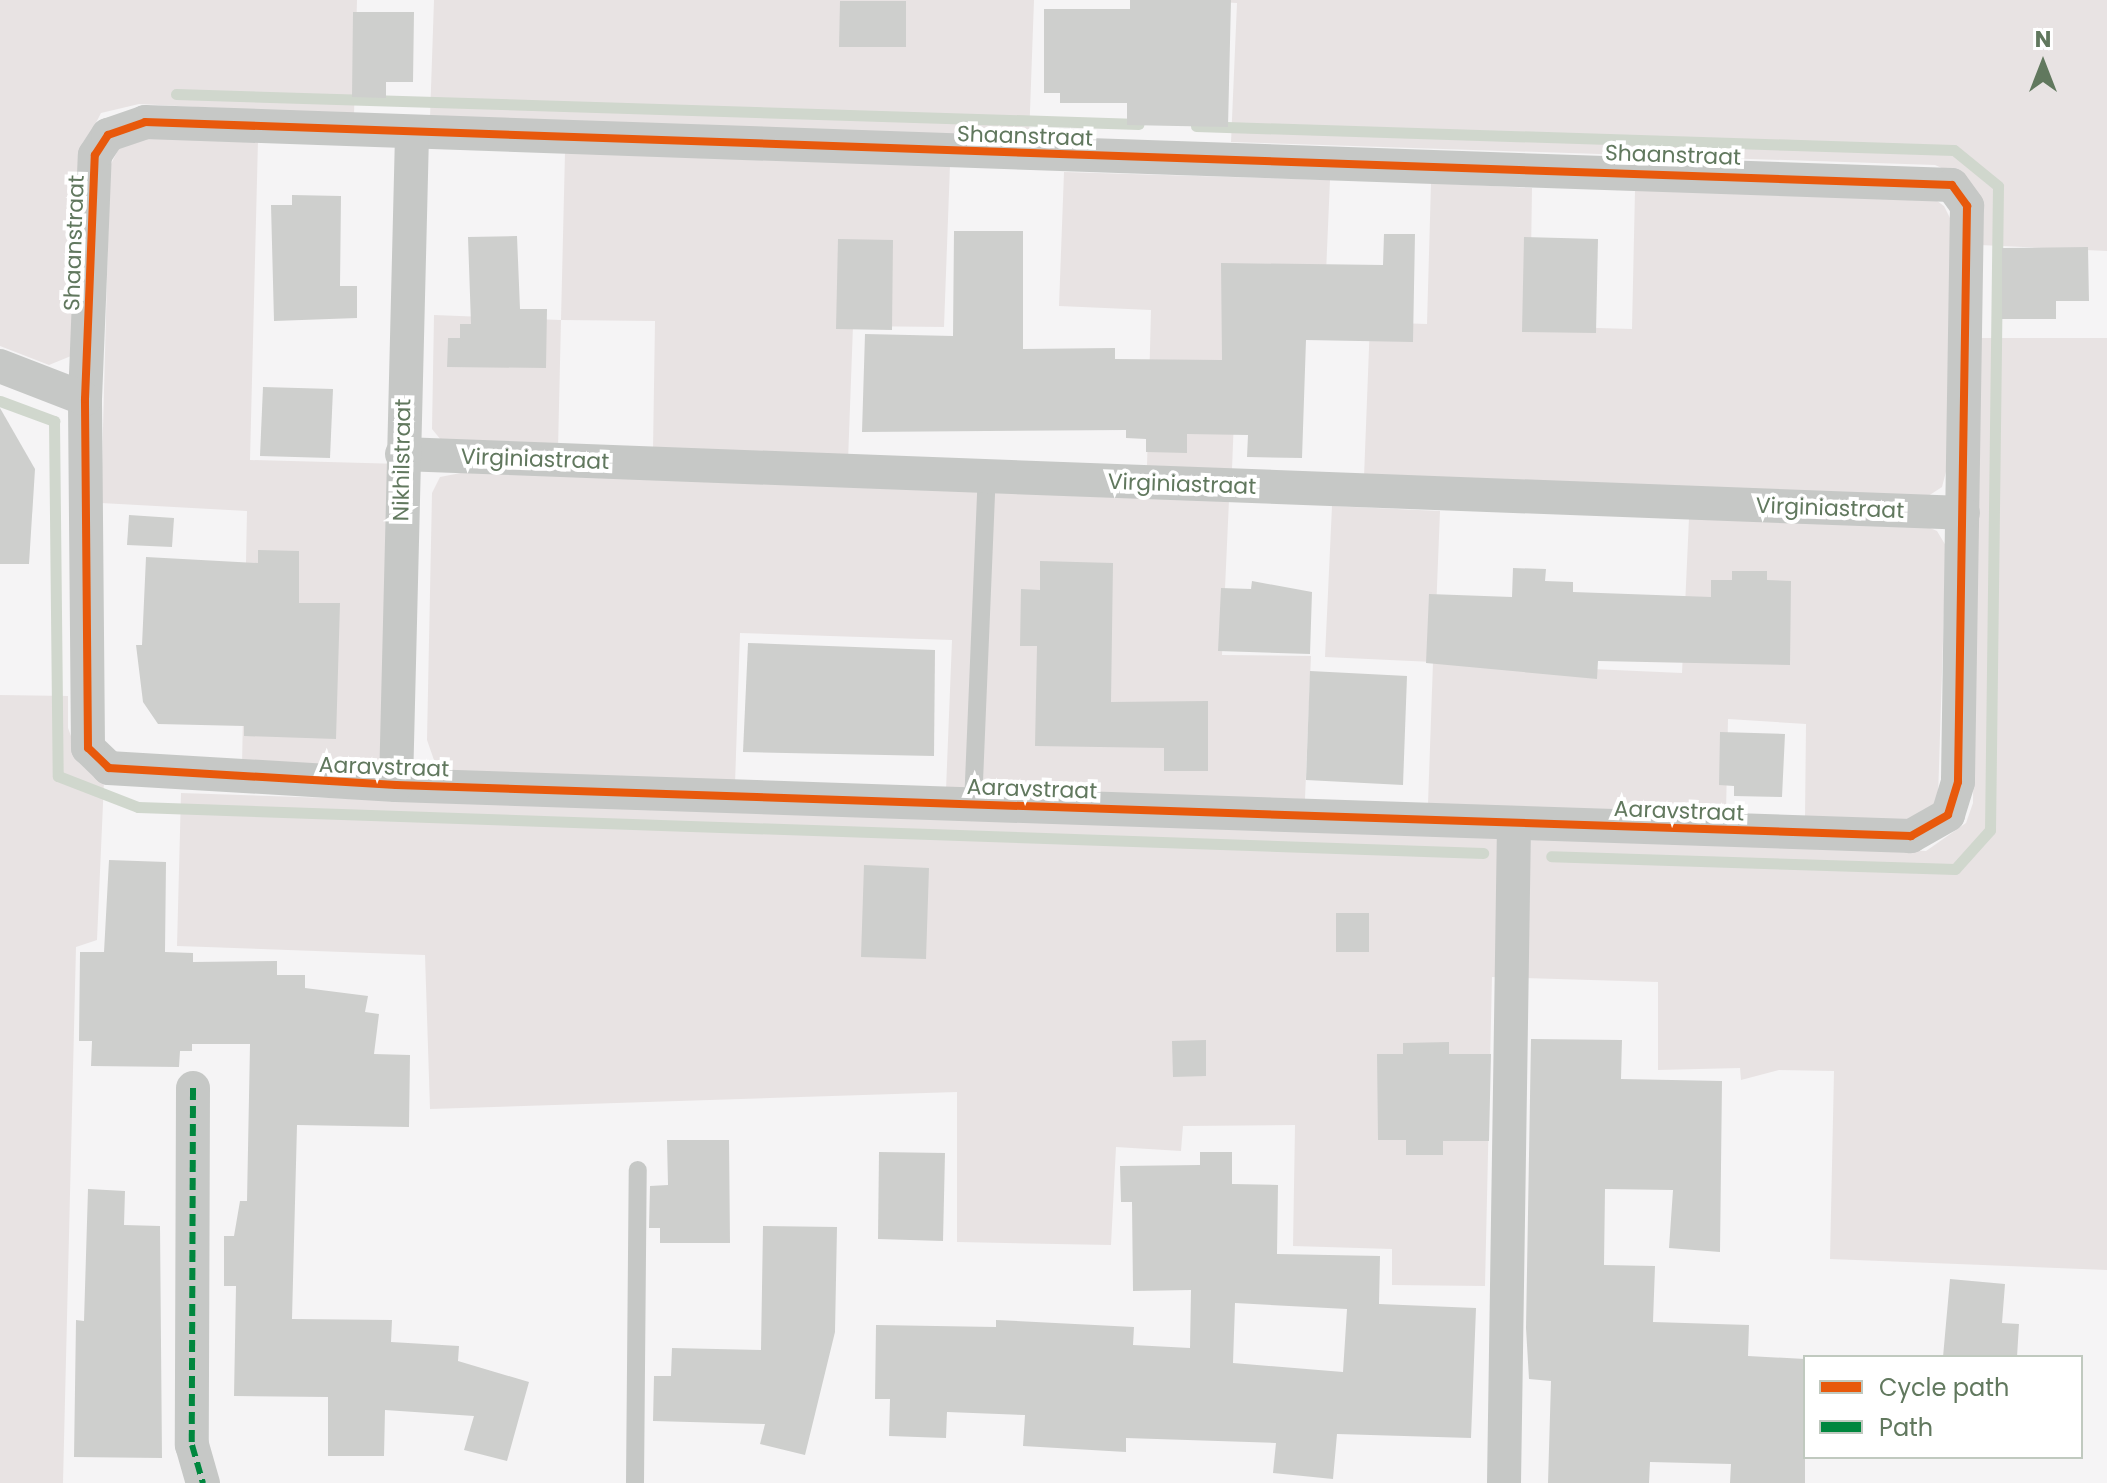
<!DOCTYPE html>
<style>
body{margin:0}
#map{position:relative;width:2107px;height:1483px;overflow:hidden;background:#f5f4f5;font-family:Poppins,sans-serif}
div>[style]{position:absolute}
.green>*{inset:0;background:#e8e3e3}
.stream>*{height:11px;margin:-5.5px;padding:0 5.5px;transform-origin:5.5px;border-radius:5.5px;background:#d0d7cd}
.building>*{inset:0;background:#cecfcd}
.service>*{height:18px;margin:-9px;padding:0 9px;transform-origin:9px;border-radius:9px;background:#c6c8c6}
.minor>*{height:34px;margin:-17px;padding:0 17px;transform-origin:17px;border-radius:17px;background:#c6c8c6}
.quiet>*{height:6px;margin-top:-3px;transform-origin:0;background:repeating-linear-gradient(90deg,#00873e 0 12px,transparent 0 18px)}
.cycleway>*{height:8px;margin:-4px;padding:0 4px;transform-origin:4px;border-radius:4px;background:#e8590c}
span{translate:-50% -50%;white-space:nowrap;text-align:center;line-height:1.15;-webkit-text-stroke:8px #fff;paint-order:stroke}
.street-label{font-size:22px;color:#61785e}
.legend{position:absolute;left:1803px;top:1355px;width:280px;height:104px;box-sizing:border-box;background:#fff;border:2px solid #c0c9bf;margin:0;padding:10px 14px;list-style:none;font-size:24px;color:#61785e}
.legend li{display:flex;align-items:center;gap:16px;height:40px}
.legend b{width:40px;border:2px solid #c0c9bf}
.north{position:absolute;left:2003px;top:24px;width:80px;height:80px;-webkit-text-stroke:6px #fff;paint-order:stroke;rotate:0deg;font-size:22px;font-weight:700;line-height:32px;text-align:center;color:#61785e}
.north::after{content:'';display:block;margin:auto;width:28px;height:36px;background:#61785e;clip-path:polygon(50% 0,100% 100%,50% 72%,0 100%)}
</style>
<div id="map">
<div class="green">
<i style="clip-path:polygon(0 0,357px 0,354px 115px,139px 104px,101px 113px,79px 156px,71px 356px,49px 365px,0 346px)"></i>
<i style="clip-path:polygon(434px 0,1034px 0,1029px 139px,430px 118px)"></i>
<i style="clip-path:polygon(1183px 0,2107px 0,2107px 251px,1980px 245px,1955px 174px,1935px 165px,1231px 142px,1237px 3px)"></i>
<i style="clip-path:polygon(144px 136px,258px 140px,250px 460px,402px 464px,388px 763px,373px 771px,242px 766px,247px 511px,101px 503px,110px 166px,121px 144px)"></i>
<i style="clip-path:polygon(565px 152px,950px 165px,944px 327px,853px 326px,848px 461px,653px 450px,655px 321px,561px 320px,558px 449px,441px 440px,432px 429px,434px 315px,561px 320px)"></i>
<i style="clip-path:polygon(1064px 172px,1330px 180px,1324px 320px,1238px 317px,1232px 469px,1147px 466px,1151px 310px,1059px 306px)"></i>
<i style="clip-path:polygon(1431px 183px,1532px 188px,1530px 326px,1632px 329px,1635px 190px,1926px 193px,1944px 206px,1954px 226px,1948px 464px,1942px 487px,1922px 500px,1364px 477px,1370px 322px,1427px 324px)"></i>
<i style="clip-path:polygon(1978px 338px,2107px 338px,2107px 1270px,1830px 1259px,1834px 1071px,1779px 1070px,1741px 1080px,1740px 1068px,1658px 1070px,1658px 982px,1492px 977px,1485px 1286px,1392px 1285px,1392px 1249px,1293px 1246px,1295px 1125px,1183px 1126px,1181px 1151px,1116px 1147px,1111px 1245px,957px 1242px,957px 1092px,430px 1109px,425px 955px,177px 946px,181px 793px,1926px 851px,1966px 823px,1973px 803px)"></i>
<i style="clip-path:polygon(466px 472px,1229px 500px,1222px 655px,1311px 656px,1305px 799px,946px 790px,952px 640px,740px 633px,735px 785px,455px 773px,435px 763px,427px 740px,432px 493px,440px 477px)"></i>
<i style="clip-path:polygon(1332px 506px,1440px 511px,1434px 662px,1682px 673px,1689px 518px,1921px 524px,1937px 531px,1946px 546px,1938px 798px,1927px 814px,1909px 820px,1805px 817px,1806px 724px,1728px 719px,1726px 813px,1428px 804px,1433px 662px,1325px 657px)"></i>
<i style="clip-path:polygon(0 695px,68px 696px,68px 728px,78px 755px,104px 781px,97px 940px,76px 947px,63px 1483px,0 1483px)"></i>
</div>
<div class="stream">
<i style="left:176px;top:94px;width:963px;rotate:1.78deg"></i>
<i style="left:1196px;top:126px;width:758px;rotate:1.81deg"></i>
<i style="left:1954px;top:150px;width:57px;rotate:39.3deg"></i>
<i style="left:1998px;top:186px;width:644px;rotate:90.71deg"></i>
<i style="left:1990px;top:830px;width:52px;rotate:131.9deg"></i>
<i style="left:1955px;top:869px;width:404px;rotate:-178.2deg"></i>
<i style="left:0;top:401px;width:58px;rotate:20.3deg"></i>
<i style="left:54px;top:421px;width:355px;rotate:89.4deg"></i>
<i style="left:58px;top:776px;width:86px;rotate:21.2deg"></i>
<i style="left:138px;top:807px;width:1346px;rotate:1.96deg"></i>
</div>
<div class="building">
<i style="clip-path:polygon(1130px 0,1231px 0,1228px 127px,1127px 125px,1127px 103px,1060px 103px,1060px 93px,1044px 93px,1044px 9px,1130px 9px)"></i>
<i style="clip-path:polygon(840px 1px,906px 1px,906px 47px,839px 47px)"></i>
<i style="clip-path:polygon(353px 12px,414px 12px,413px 82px,386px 82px,386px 98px,352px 97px)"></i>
<i style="clip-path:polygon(292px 195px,341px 196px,340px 286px,357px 286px,357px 318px,274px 321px,271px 205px,292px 205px)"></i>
<i style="clip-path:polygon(954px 231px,1023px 231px,1023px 349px,1115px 348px,1115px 359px,1222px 360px,1221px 263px,1383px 265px,1384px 234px,1415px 234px,1413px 342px,1306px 340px,1302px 458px,1247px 457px,1248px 435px,1187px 434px,1187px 453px,1146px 452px,1146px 439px,1126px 438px,1126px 430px,862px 432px,865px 334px,953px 336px)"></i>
<i style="clip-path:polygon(517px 236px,520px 309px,547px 309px,546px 368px,447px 367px,448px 338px,460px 338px,460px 324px,471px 324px,468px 237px)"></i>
<i style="clip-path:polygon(1524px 237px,1598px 239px,1596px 333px,1522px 332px)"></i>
<i style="clip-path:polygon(838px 239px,893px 240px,892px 330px,836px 329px)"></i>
<i style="clip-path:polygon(2088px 247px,2089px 301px,2056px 301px,2056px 319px,2002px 319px,2002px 248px)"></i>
<i style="clip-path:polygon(263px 387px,333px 389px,330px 458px,260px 456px)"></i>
<i style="clip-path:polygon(0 408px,35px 469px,29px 564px,0 564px)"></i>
<i style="clip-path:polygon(129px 515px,174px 518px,172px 547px,127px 545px)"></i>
<i style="clip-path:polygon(258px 550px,299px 551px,299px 603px,340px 603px,336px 739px,244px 736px,244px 726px,158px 724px,143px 702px,136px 645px,142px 645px,146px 557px,258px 563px)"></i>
<i style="clip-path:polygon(1040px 561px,1113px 563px,1111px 702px,1208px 701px,1208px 771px,1164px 771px,1164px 748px,1035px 746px,1037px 646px,1020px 646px,1021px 589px,1040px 590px)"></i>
<i style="clip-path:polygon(1513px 568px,1546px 569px,1545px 581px,1573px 582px,1573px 592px,1711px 597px,1711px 580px,1732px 580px,1732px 571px,1767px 571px,1767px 580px,1791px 581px,1790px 665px,1598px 661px,1597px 679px,1426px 663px,1429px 594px,1512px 597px)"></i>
<i style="clip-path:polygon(1252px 581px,1312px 592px,1310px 654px,1218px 651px,1221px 588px,1251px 589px)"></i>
<i style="clip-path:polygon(748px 643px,935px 650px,934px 756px,743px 752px)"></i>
<i style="clip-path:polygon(1310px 671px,1407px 676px,1403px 785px,1306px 780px)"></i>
<i style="clip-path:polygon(1720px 732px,1785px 734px,1782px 797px,1734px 796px,1734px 786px,1719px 785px)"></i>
<i style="clip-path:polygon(109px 860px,166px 862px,165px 952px,193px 953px,193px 962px,277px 961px,277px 975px,305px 975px,305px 988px,368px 996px,365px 1012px,379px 1014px,374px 1054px,410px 1055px,409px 1127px,297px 1125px,292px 1319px,392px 1320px,391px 1342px,459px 1346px,458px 1361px,529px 1382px,507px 1461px,464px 1450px,474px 1416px,385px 1410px,384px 1456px,328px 1456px,328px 1397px,234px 1396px,236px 1286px,224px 1286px,224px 1236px,234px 1236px,240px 1201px,247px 1201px,250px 1044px,192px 1044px,192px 1051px,180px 1051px,179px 1067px,91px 1066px,92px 1041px,79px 1041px,80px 952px,104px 952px)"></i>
<i style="clip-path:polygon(864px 865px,929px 868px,926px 959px,861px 957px)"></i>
<i style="clip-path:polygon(1336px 913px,1369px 913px,1369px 952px,1336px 952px)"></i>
<i style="clip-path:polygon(1531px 1039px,1622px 1040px,1621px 1079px,1722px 1081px,1720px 1252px,1669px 1248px,1673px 1190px,1605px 1189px,1604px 1265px,1655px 1266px,1653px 1322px,1749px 1325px,1748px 1356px,1805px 1359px,1805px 1483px,1730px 1483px,1731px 1464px,1650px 1462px,1649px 1483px,1548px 1483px,1551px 1381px,1529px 1379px,1526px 1328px)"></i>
<i style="clip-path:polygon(1206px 1040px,1206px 1076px,1173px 1077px,1172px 1041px)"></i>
<i style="clip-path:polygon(1449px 1042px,1449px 1054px,1491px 1054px,1489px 1141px,1443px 1141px,1443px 1155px,1406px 1155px,1406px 1140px,1378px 1140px,1377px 1054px,1403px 1054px,1403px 1043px)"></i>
<i style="clip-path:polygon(667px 1140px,729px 1140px,730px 1243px,660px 1243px,660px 1228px,649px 1228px,650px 1186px,668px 1185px)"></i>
<i style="clip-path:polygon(879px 1152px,945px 1153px,943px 1241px,878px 1239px)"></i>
<i style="clip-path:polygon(evenodd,1200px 1152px,1232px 1152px,1232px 1184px,1278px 1185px,1277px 1254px,1380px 1256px,1379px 1304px,1476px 1308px,1471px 1438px,1337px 1434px,1333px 1479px,1273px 1473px,1276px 1443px,1126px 1438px,1126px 1452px,1023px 1446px,1025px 1415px,947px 1412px,946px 1438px,889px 1436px,890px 1399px,875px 1399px,876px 1325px,996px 1327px,996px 1320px,1134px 1327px,1133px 1345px,1190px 1348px,1191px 1290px,1133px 1291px,1132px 1202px,1121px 1202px,1120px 1166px,1200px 1165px,1200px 1152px,1235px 1303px,1347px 1309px,1343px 1372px,1233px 1363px,1235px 1303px)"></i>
<i style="clip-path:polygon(88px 1189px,125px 1191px,124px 1225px,160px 1226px,162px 1458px,74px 1457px,76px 1320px,84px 1321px)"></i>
<i style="clip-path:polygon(763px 1226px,837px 1227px,835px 1332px,805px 1455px,760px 1444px,765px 1424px,653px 1421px,654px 1376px,671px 1376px,672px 1348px,761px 1350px)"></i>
<i style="clip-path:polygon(1950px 1279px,2005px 1284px,2002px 1323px,2019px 1324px,2017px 1357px,1943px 1357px)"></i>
</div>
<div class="service">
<i style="left:973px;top:805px;width:329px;rotate:-87.6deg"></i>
<i style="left:635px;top:1483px;width:313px;rotate:-89.5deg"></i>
</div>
<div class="minor">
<i style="left:145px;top:122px;width:1808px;rotate:2deg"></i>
<i style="left:1952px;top:185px;width:26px;rotate:54deg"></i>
<i style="left:1967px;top:206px;width:576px;rotate:90.9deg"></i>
<i style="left:1958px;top:782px;width:34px;rotate:107deg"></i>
<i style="left:1948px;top:815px;width:43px;rotate:150.4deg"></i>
<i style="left:1911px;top:836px;width:1516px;rotate:-178.07deg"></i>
<i style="left:396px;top:785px;width:288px;rotate:-176.6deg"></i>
<i style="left:109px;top:768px;width:29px;rotate:-136deg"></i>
<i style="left:88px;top:748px;width:349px;rotate:-90.5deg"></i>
<i style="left:85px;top:399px;width:244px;rotate:-87.7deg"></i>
<i style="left:95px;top:155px;width:24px;rotate:-57deg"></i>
<i style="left:108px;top:135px;width:39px;rotate:-19deg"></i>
<i style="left:0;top:366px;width:91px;rotate:21.2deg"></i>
<i style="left:402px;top:454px;width:1562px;rotate:2.16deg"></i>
<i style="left:396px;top:785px;width:649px;rotate:-88.59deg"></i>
<i style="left:193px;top:1088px;width:357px;rotate:90.2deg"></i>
<i style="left:192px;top:1445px;width:40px;rotate:74deg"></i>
<i style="left:1504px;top:1483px;width:659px;rotate:-89.13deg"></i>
</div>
<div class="quiet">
<i style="left:193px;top:1088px;width:357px;rotate:90.2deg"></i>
<i style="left:192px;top:1445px;width:40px;rotate:74deg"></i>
</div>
<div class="cycleway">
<i style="left:145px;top:122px;width:1808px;rotate:2deg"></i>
<i style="left:1952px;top:185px;width:26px;rotate:54deg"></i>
<i style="left:1967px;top:206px;width:576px;rotate:90.9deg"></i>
<i style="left:1958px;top:782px;width:34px;rotate:107deg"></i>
<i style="left:1948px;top:815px;width:43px;rotate:150.4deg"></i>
<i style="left:1911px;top:836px;width:1516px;rotate:-178.07deg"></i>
<i style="left:396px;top:785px;width:288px;rotate:-176.6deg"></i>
<i style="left:109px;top:768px;width:29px;rotate:-136deg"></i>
<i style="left:88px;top:748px;width:349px;rotate:-90.5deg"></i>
<i style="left:85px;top:399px;width:244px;rotate:-87.7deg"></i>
<i style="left:95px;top:155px;width:24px;rotate:-57deg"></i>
<i style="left:108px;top:135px;width:39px;rotate:-19deg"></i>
</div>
<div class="street-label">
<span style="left:1025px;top:136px;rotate:2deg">Shaanstraat</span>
<span style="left:1673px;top:155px;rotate:2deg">Shaanstraat</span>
<span style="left:74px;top:243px;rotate:-88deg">Shaanstraat</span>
<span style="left:535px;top:459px;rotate:2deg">Virginiastraat</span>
<span style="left:402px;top:460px;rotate:-89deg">Nikhilstraat</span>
<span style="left:1182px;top:484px;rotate:2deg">Virginiastraat</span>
<span style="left:1830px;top:508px;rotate:2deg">Virginiastraat</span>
<span style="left:384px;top:767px;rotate:2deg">Aaravstraat</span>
<span style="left:1032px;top:789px;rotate:2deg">Aaravstraat</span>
<span style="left:1679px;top:811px;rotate:2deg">Aaravstraat</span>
</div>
<ul class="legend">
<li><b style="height:10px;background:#e8590c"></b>Cycle path</li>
<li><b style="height:10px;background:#00873e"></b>Path</li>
</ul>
<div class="north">N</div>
</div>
